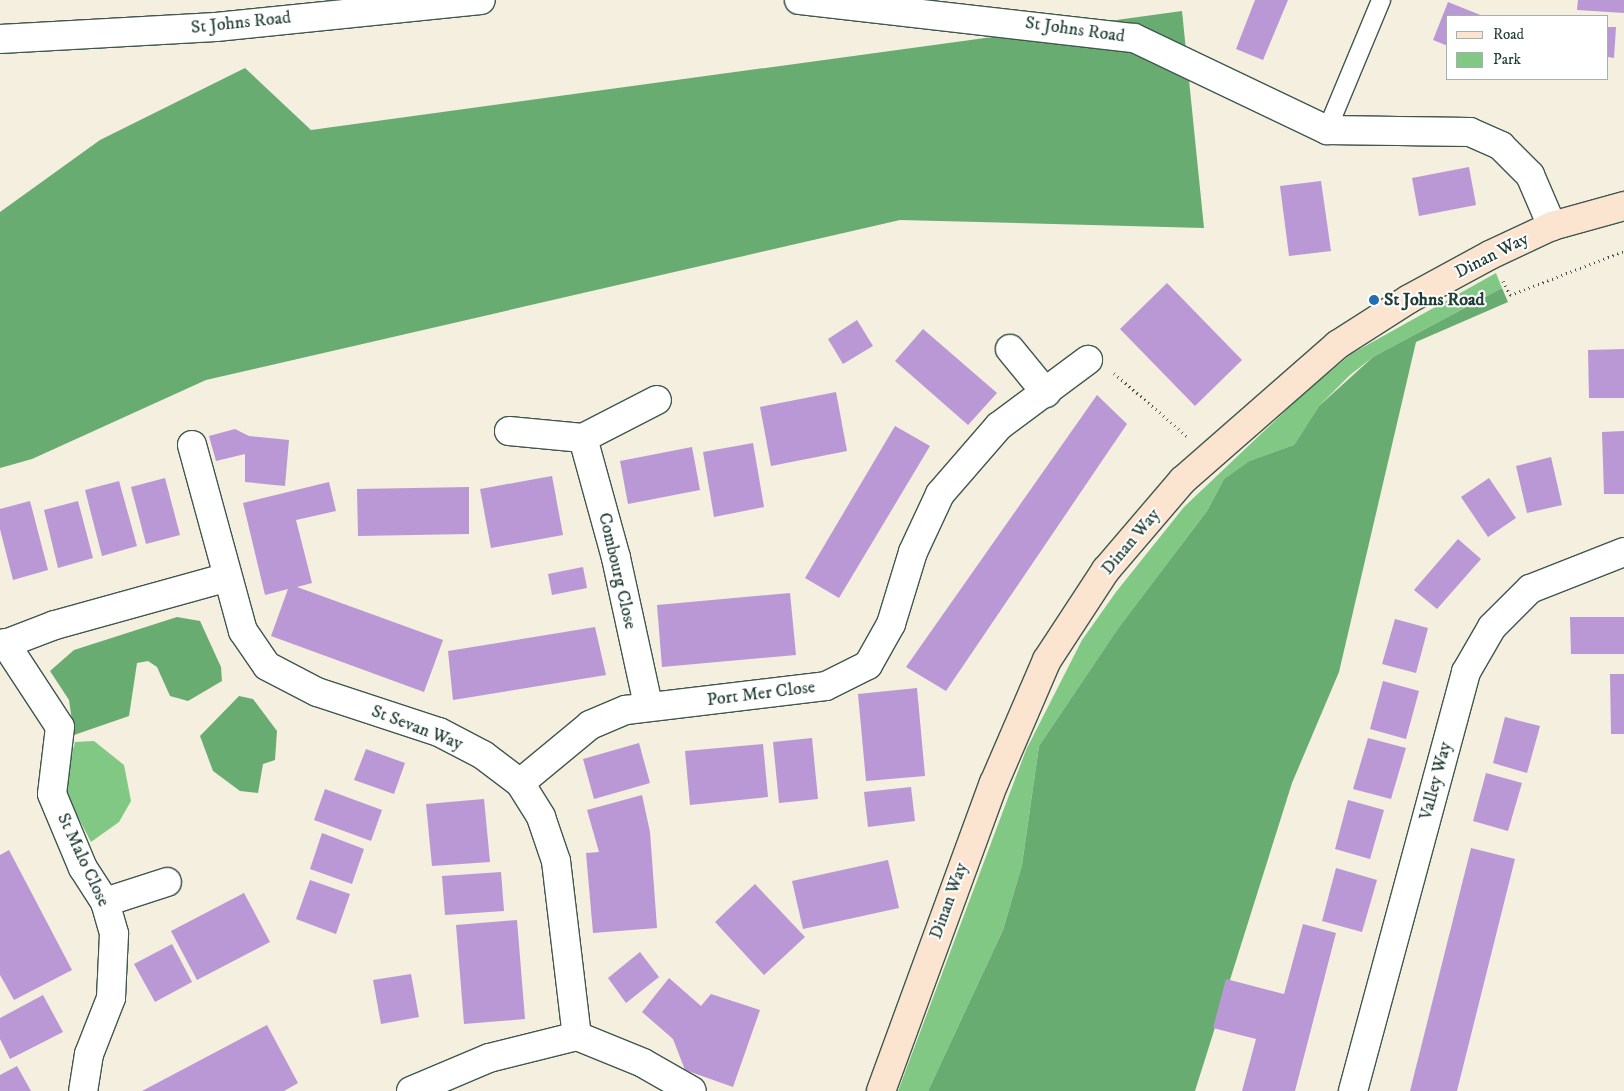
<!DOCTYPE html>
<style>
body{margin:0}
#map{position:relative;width:1624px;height:1091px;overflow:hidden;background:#f4efde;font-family:"IM FELL DW Pica",serif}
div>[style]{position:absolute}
.green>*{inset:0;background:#80c884}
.forest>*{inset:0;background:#68ac72}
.building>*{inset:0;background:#b998d5}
.path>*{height:3px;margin-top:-1.5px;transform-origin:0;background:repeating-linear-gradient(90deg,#3f584e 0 1px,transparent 0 5px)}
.roads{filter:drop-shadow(1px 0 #3f584e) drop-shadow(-1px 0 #3f584e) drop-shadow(0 1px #3f584e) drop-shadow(0 -1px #3f584e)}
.lane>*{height:18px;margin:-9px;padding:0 9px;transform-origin:9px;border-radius:9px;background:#fff}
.street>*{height:28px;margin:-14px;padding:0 14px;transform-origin:14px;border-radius:14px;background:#fff}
.secondary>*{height:28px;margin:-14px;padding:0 14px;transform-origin:14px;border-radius:14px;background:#fce5d0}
.dots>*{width:14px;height:14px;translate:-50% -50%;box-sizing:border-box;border:2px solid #fff;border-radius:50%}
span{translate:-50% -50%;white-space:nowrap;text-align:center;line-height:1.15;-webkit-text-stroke:4px #fff;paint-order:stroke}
.street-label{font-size:18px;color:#1f3d34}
.poi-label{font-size:18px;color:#1f3d34;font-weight:700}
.left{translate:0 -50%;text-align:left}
.legend{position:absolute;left:1446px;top:15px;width:162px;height:65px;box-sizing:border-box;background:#fff;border:1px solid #a5b1ae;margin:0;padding:6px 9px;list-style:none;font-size:15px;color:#1f3d34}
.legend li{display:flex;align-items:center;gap:10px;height:25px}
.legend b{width:25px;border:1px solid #a5b1ae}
</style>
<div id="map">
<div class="green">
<i style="clip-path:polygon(1496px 273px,1502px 288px,1373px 357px,1350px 375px,1319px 406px,1294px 445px,1249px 461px,1224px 479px,1207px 511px,1119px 627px,1039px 746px,1022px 865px,1003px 930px,928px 1091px,898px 1091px,1026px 750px,1082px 640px,1116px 592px,1184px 507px,1300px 397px,1351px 354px)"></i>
<i style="clip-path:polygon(94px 741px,124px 765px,131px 801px,119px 822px,91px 842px,66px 794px,66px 777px,75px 742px)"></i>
</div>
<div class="forest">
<i style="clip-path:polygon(1182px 11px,1204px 228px,900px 220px,206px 380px,32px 459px,0 468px,0 212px,100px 140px,245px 68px,311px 130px)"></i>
<i style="clip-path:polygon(1502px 288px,1508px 302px,1416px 342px,1339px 672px,1292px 783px,1195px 1091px,928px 1091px,1003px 930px,1022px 865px,1039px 746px,1119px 627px,1207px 511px,1224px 479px,1249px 461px,1294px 445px,1319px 406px,1373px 357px)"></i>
<i style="clip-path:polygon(177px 617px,200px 621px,221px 667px,222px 681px,188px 701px,170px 696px,157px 667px,148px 661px,137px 663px,129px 716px,74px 735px,69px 700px,50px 671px,74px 650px)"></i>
<i style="clip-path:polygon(239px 696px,253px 699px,277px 731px,275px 760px,263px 764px,258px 793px,240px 791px,213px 771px,200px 736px)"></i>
</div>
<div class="building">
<i style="clip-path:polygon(1255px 0,1288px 0,1263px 60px,1236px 49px)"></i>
<i style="clip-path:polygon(1578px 0,1624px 0,1624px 13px,1577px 10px)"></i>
<i style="clip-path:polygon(1448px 2px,1483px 16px,1448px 16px,1448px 46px,1433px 40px)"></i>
<i style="clip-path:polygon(1608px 27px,1616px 27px,1614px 58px,1608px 57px)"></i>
<i style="clip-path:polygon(1469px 167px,1476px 205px,1419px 216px,1412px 178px)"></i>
<i style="clip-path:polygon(1321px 181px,1331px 251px,1289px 256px,1280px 186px)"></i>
<i style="clip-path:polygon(1167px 283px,1242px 360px,1195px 406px,1120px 329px)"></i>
<i style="clip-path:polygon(857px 320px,873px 346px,843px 364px,828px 339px)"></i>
<i style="clip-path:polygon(923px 329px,997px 393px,968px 425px,895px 361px)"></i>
<i style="clip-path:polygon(1624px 349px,1624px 398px,1589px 398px,1588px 350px)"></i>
<i style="clip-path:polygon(836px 392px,847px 451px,771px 466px,760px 407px)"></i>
<i style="clip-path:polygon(1097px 395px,1127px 424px,946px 691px,906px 667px)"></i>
<i style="clip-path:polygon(895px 426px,930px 446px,839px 598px,805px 578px)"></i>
<i style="clip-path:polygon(235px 429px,249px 436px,289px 440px,285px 486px,245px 482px,245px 454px,216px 461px,209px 436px)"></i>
<i style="clip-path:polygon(1624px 431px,1624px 494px,1604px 494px,1602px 432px)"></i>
<i style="clip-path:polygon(753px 443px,764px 507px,714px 517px,703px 452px)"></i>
<i style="clip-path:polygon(692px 447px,700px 490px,628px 504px,620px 461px)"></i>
<i style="clip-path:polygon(1551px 457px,1562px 505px,1527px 513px,1516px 466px)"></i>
<i style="clip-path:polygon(552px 476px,563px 535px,491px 548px,480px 489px)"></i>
<i style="clip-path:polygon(165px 478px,180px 535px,146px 544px,131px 487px)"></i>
<i style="clip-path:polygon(1489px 478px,1516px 518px,1488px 537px,1461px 497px)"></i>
<i style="clip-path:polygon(119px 481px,137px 546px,102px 556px,85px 490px)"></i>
<i style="clip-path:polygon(329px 482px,336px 511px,296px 520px,312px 583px,297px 587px,443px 640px,424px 692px,271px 636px,288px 589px,265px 595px,243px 503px)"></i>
<i style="clip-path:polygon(469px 487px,469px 534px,358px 536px,357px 489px)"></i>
<i style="clip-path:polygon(30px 501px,48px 570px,13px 580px,0 529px,0 509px)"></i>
<i style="clip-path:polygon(78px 501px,93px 558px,58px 568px,44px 510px)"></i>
<i style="clip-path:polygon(1458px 539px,1481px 559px,1437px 609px,1414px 590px)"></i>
<i style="clip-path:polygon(583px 567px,587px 588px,552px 595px,548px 574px)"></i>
<i style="clip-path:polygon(790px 593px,796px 655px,662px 667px,657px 605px)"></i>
<i style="clip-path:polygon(1570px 617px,1624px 617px,1624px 654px,1571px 654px)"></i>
<i style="clip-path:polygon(1395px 619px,1428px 628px,1416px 673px,1382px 664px)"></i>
<i style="clip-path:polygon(595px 627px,606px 675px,453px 700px,448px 651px)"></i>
<i style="clip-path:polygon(1610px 674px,1624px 674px,1624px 734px,1611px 734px)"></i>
<i style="clip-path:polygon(1383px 681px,1419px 691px,1406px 739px,1370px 729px)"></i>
<i style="clip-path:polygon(917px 688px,925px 776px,866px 781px,858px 694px)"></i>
<i style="clip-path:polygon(1505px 717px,1540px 726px,1527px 773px,1493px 763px)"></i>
<i style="clip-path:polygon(812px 738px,818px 799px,779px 803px,773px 742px)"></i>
<i style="clip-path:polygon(1368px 738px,1406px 748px,1391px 799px,1353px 789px)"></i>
<i style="clip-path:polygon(639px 743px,650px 783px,594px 799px,583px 759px)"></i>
<i style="clip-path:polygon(763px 744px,768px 797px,690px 805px,685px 751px)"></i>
<i style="clip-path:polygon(366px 749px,405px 763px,394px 794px,354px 780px)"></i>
<i style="clip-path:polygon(1486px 773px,1522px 783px,1508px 831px,1473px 821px)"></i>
<i style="clip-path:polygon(911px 787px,915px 821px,868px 827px,864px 792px)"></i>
<i style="clip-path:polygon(325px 789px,382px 810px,371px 841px,314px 820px)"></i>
<i style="clip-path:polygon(642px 795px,650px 832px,657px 928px,593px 933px,586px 853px,599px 852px,587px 810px)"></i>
<i style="clip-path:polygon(484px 799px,490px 862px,432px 866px,426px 804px)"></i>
<i style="clip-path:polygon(1348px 800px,1384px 810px,1370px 859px,1335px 849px)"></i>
<i style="clip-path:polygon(322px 833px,364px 849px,352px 884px,310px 869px)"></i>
<i style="clip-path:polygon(1471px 848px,1515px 859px,1457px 1091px,1410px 1091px)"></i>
<i style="clip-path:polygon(9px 850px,72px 970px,14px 1000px,0 975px,0 855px)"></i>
<i style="clip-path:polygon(888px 860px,899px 908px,803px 929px,792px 881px)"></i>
<i style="clip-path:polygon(1336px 868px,1377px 880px,1362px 932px,1322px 921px)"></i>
<i style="clip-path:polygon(501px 872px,504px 911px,445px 915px,442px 876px)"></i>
<i style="clip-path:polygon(310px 880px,350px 894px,336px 934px,296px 919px)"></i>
<i style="clip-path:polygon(755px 884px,805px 937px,764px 975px,715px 922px)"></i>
<i style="clip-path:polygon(244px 893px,270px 942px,197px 980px,171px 931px)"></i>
<i style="clip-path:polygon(517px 920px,525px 1019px,464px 1024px,456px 925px)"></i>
<i style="clip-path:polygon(1303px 924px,1336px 933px,1295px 1091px,1242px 1091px,1256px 1039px,1213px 1028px,1226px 979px,1284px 994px)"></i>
<i style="clip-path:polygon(172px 944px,192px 982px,155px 1002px,134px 964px)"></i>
<i style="clip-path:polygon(640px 952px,659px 977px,626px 1003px,608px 978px)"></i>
<i style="clip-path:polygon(411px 974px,419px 1017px,381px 1024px,373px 980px)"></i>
<i style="clip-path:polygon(669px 978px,701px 1006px,711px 994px,760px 1010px,733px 1087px,685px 1070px,673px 1039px,642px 1012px)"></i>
<i style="clip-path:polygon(43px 995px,63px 1032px,10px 1059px,0 1039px,0 1018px)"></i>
<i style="clip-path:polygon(267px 1025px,298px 1083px,284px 1091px,142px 1091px)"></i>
<i style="clip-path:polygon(17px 1066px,31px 1091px,0 1091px,0 1075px)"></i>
</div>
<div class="path">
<i style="left:1503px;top:281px;width:16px;rotate:63deg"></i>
<i style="left:1510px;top:295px;width:122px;rotate:-21.1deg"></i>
<i style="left:1114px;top:373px;width:99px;rotate:40.9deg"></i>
</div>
<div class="roads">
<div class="lane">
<i style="left:1327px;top:130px;width:141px;rotate:-67.4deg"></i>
</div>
<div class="street">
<i style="left:799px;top:0;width:337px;rotate:6.5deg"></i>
<i style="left:1134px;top:38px;width:214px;rotate:25.5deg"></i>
<i style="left:1327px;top:130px;width:143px;rotate:0.8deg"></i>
<i style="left:1470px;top:132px;width:34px;rotate:24deg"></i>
<i style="left:1501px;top:146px;width:41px;rotate:45deg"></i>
<i style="left:1530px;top:175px;width:56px;rotate:66.7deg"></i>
<i style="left:0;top:39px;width:216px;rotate:-3.2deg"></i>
<i style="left:216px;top:27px;width:266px;rotate:-5.8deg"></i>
<i style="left:1010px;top:349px;width:57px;rotate:50.7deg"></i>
<i style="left:509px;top:431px;width:74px;rotate:5.4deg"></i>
<i style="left:583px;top:438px;width:124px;rotate:74.6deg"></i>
<i style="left:616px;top:558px;width:150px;rotate:77.7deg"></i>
<i style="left:583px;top:438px;width:83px;rotate:-27.2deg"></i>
<i style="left:192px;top:445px;width:193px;rotate:74.7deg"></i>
<i style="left:243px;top:631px;width:42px;rotate:55.6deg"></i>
<i style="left:267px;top:666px;width:56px;rotate:27.5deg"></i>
<i style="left:317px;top:692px;width:128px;rotate:18.2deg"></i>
<i style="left:439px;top:732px;width:50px;rotate:27.6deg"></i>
<i style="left:483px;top:755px;width:46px;rotate:37.1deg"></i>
<i style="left:520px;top:783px;width:40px;rotate:58deg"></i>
<i style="left:541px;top:817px;width:46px;rotate:71.2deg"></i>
<i style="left:556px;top:861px;width:176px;rotate:83.2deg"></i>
<i style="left:5px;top:643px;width:100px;rotate:56.8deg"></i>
<i style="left:60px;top:727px;width:67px;rotate:96.8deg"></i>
<i style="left:52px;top:794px;width:80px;rotate:67.3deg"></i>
<i style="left:83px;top:868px;width:40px;rotate:57.1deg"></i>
<i style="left:105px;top:902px;width:33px;rotate:74deg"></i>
<i style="left:114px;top:934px;width:64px;rotate:92.7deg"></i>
<i style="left:111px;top:998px;width:60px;rotate:111.4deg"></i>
<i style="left:89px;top:1054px;width:37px;rotate:99deg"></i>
<i style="left:0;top:646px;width:59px;rotate:-20.9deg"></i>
<i style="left:55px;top:625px;width:176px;rotate:-15.5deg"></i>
<i style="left:520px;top:783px;width:91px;rotate:-39.6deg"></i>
<i style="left:590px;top:725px;width:39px;rotate:-23deg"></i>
<i style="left:626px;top:710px;width:201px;rotate:-6.8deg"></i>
<i style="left:826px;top:686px;width:47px;rotate:-26.6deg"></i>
<i style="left:868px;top:665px;width:47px;rotate:-60.7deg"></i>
<i style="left:891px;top:624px;width:75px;rotate:-73deg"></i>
<i style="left:913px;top:552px;width:64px;rotate:-65deg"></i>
<i style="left:940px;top:494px;width:90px;rotate:-49.1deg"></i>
<i style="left:999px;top:426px;width:111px;rotate:-36.6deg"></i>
<i style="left:105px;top:902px;width:65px;rotate:-17.9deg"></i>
<i style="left:411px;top:1091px;width:85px;rotate:-22.9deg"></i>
<i style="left:489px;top:1058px;width:91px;rotate:-14deg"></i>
<i style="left:577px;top:1036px;width:71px;rotate:22.2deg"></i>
<i style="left:643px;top:1063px;width:56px;rotate:29.7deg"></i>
<i style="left:1353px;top:1091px;width:434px;rotate:-74.9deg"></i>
<i style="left:1466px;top:672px;width:52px;rotate:-60deg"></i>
<i style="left:1492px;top:627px;width:54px;rotate:-45deg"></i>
<i style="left:1530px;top:589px;width:101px;rotate:-21.5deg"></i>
</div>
<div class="secondary">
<i style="left:881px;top:1091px;width:328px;rotate:-69.9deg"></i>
<i style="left:994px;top:783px;width:134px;rotate:-66.7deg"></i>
<i style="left:1047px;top:660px;width:108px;rotate:-56.8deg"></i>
<i style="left:1106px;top:570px;width:118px;rotate:-49.5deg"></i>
<i style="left:1183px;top:480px;width:205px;rotate:-41.2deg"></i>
<i style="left:1337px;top:345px;width:85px;rotate:-32.6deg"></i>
<i style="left:1409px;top:299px;width:92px;rotate:-28.5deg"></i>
<i style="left:1490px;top:255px;width:68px;rotate:-25.1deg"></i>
<i style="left:1552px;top:226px;width:75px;rotate:-15.5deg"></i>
</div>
</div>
<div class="dots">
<i style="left:1374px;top:300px;background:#1f6fb2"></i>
</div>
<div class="street-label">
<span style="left:241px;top:23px;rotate:-6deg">St Johns Road</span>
<span style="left:1075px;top:30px;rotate:8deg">St Johns Road</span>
<span style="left:1492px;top:256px;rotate:-27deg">Dinan Way</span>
<span style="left:1131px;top:542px;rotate:-50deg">Dinan Way</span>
<span style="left:617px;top:571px;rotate:77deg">Combourg Close</span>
<span style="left:761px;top:694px;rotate:-7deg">Port Mer Close</span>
<span style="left:417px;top:728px;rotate:21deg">St Sevan Way</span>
<span style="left:1436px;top:781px;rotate:-75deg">Valley Way</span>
<span style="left:83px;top:860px;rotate:65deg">St Malo Close</span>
<span style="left:949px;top:901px;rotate:-70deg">Dinan Way</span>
</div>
<div class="poi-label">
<span class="left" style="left:1384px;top:300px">St Johns Road</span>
</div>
<ul class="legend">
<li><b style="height:6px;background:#fce5d0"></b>Road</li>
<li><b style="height:14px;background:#80c884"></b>Park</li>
</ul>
</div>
